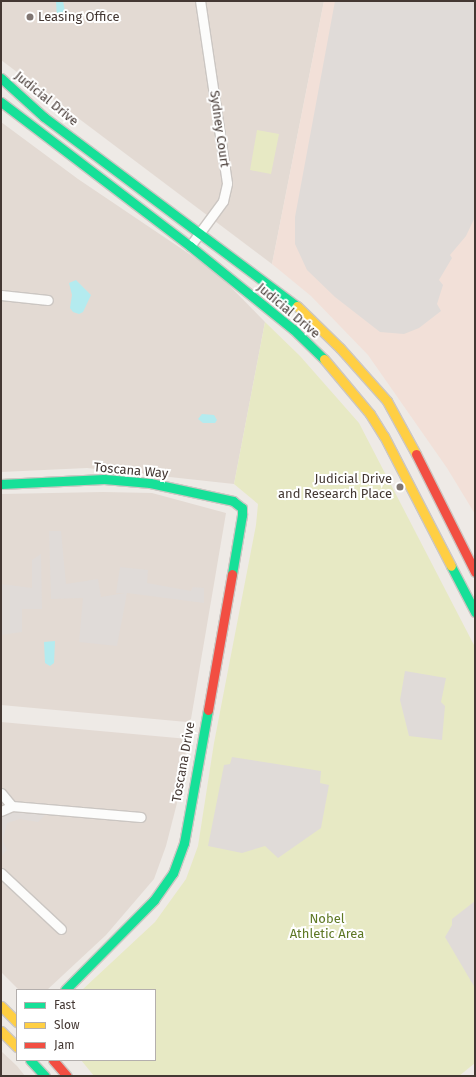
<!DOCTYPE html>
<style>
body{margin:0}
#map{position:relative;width:476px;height:1077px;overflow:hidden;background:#eeeae6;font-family:"Fira Sans",sans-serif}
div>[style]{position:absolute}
.residential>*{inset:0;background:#e3dad3}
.commercial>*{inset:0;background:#f2e0d8}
.green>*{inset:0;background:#e7e9c4}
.parking>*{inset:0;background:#e0dbd8}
.water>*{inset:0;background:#b4ebef}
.roads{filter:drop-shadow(1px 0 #cbc6c2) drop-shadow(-1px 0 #cbc6c2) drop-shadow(0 1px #cbc6c2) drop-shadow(0 -1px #cbc6c2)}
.street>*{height:9px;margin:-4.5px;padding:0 4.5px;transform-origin:4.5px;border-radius:4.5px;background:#fcfcfb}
.fast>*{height:9px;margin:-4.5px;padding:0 4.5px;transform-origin:4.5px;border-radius:4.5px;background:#16e098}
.slow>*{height:9px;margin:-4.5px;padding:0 4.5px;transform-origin:4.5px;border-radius:4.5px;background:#ffcf43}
.jam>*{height:9px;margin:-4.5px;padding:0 4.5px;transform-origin:4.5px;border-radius:4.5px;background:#f24e42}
.dots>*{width:11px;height:11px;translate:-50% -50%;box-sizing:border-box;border:2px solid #fff;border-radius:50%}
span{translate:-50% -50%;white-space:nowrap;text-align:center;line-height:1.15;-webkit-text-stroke:4px #fff;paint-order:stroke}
.poi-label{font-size:13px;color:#443833}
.left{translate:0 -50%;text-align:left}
.right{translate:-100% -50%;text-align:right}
.street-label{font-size:13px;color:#443833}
.park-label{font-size:13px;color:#5e7824}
.frame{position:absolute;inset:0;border:2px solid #443833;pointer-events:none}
.legend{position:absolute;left:16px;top:989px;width:140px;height:72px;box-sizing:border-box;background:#fff;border:1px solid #b4afad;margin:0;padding:5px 7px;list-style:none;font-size:12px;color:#443833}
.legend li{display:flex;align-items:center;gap:8px;height:20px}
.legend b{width:20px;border:1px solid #b4afad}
</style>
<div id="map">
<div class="residential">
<i style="clip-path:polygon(1px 1px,324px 1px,272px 264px,1px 60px)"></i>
<i style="clip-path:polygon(1px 122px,78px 179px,216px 272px,265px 322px,234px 484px,87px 468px,1px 472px)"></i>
<i style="clip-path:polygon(103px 492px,152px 493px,226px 513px,191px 719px,187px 722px,1px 705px,1px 494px)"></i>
<i style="clip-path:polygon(1px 722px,188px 739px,177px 803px,166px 846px,154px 879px,106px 935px,47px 990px,19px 990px,1px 972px)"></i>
<i style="clip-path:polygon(1px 1051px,17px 1066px,25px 1076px,1px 1076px)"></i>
</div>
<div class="commercial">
<i style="clip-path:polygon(324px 1px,475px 1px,475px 514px,447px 468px,368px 355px,311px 296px,272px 264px)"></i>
</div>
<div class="green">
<i style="clip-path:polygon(257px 130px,279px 134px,271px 174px,250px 170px)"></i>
<i style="clip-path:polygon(265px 322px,300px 356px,359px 423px,475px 647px,475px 1063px,459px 1076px,94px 1076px,81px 1060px,155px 1060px,155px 990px,82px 990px,155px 922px,186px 879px,198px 846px,214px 743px,256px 525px,258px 504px,234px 484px)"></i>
</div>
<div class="parking">
<i style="clip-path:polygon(335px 1px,475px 1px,475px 217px,466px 236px,450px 255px,452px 258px,439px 280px,443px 285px,437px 304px,441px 311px,419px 328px,404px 334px,380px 332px,335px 297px,307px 270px,295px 244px,295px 217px)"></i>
<i style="clip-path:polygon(49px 531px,61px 531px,66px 584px,98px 579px,101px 597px,125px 593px,116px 593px,120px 567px,148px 570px,147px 583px,191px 591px,193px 587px,204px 588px,204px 603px,127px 593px,117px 646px,79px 642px,83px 598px,51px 599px)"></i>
<i style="clip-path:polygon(41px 554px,42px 609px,22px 609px,22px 632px,1px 635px,1px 584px,32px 588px,32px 560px)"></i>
<i style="clip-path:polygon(405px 671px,446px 678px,441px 702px,445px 706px,442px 740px,409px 736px,400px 700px)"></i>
<i style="clip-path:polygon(232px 757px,321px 771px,320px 783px,329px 785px,321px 828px,278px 858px,265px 846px,242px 853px,208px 846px,224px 765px,230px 764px)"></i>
<i style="clip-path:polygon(12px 810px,47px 813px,38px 822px,20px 819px,7px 823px,3px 841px,7px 850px,1px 857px,1px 818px)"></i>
<i style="clip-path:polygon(475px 901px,475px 988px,445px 937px,452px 925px,452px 919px)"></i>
</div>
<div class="water">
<i style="clip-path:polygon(56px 1px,63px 1px,66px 17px,57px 18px)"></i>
<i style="clip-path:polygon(76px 280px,91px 295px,83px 312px,79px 314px,73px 312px,70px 308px,72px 295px,69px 283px)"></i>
<i style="clip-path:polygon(202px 414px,214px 415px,217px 420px,215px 423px,203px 423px,198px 419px)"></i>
<i style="clip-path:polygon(55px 641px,54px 663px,50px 666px,45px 663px,44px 642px)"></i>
</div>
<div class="roads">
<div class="street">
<i style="left:190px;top:246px;width:56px;rotate:-53.7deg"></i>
<i style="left:223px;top:201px;width:18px;rotate:-77deg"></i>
<i style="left:227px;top:183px;width:184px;rotate:-98.4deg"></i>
<i style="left:1px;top:295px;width:47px;rotate:6.1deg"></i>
<i style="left:1px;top:793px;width:17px;rotate:50deg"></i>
<i style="left:1px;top:811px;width:12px;rotate:-24deg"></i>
<i style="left:12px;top:806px;width:129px;rotate:4.9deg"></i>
<i style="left:1px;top:873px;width:82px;rotate:43deg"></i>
</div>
<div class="fast">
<i style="left:1px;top:78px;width:58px;rotate:42.2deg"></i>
<i style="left:44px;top:117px;width:316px;rotate:36.8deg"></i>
<i style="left:1px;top:102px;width:238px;rotate:37.3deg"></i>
<i style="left:190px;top:246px;width:132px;rotate:38.9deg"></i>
<i style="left:293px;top:329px;width:43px;rotate:44.1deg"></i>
<i style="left:1px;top:484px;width:103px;rotate:-2.8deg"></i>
<i style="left:104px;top:479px;width:46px;rotate:5deg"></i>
<i style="left:150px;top:483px;width:85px;rotate:12.2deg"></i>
<i style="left:233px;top:501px;width:11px;rotate:38deg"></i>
<i style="left:242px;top:508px;width:7px;rotate:90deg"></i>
<i style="left:242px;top:515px;width:60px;rotate:99.6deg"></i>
<i style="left:451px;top:566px;width:52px;rotate:62.4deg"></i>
<i style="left:65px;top:990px;width:127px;rotate:-45.3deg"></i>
<i style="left:154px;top:900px;width:33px;rotate:-55deg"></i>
<i style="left:173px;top:873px;width:32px;rotate:-70deg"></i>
<i style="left:184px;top:843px;width:135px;rotate:-79.8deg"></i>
<i style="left:30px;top:1060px;width:22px;rotate:47deg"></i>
</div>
<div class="slow">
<i style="left:297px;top:306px;width:60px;rotate:44.3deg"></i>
<i style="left:340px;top:348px;width:71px;rotate:48.4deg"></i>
<i style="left:387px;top:401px;width:60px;rotate:61.3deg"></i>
<i style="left:324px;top:359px;width:72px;rotate:50.1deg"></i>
<i style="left:370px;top:414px;width:26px;rotate:58deg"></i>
<i style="left:384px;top:436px;width:146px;rotate:62.7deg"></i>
<i style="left:1px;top:1006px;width:23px;rotate:45deg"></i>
<i style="left:1px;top:1031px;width:23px;rotate:45deg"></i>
</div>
<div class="jam">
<i style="left:416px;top:454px;width:132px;rotate:63.4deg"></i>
<i style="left:208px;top:710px;width:138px;rotate:-80deg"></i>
<i style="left:53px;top:1060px;width:21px;rotate:49deg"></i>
</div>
</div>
<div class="dots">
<i style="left:30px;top:17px;background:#807672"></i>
<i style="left:400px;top:487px;background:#807672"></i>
</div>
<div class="poi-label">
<span class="left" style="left:38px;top:17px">Leasing Office</span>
<span class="right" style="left:392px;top:487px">Judicial Drive<br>and Research Place</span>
</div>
<div class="street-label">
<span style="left:46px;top:99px;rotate:39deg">Judicial Drive</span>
<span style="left:219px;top:129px;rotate:82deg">Sydney Court</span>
<span style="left:288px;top:311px;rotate:40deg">Judicial Drive</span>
<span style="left:131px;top:471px;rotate:5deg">Toscana Way</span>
<span style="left:184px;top:762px;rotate:-80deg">Toscana Drive</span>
</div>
<div class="park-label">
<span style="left:327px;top:927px">Nobel<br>Athletic Area</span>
</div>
<div class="frame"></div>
<ul class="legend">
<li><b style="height:5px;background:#16e098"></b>Fast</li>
<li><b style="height:5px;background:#ffcf43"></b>Slow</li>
<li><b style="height:5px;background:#f24e42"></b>Jam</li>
</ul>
</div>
